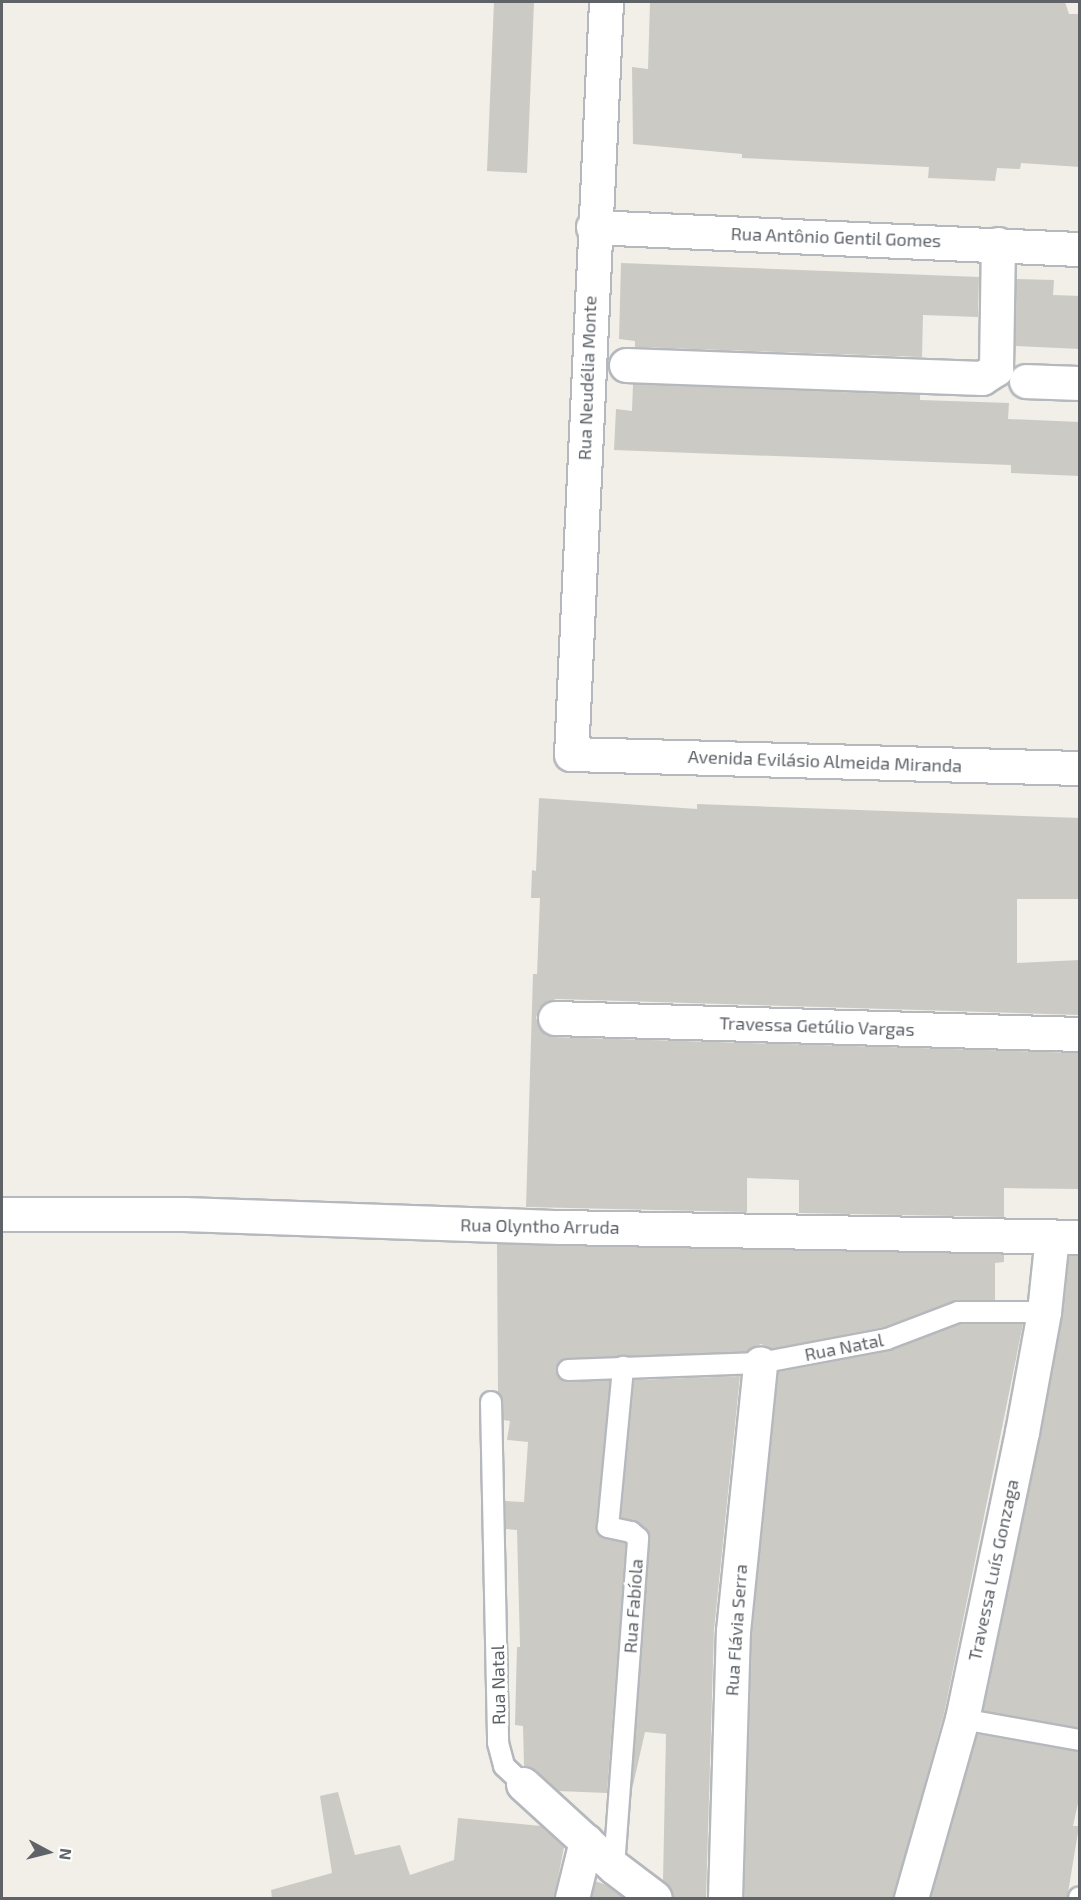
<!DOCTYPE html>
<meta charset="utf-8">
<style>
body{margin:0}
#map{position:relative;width:1081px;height:1900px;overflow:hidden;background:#f1efe8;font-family:"Exo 2",sans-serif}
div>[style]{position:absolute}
.building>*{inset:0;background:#cccac5}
.roads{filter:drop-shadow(2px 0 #b5b8bc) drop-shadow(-2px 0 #b5b8bc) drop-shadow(0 2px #b5b8bc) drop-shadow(0 -2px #b5b8bc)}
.service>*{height:20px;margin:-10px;padding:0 10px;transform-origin:10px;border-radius:10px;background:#fff}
.minor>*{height:33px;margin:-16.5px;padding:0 16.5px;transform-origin:16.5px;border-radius:16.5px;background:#fff}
.tertiary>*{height:33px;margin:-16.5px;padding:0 16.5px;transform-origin:16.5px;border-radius:16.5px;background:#fff}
span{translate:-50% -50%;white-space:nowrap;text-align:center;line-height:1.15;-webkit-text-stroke:6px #fff;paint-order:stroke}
.street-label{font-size:18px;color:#5f6368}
.frame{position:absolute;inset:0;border:3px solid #5f6368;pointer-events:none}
.north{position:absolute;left:18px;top:1822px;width:60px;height:60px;-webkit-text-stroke:4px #fff;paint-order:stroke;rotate:97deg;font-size:16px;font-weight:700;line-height:24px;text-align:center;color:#5f6368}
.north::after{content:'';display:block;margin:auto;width:21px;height:27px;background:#5f6368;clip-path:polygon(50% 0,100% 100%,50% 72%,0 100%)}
</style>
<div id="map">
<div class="building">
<i style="clip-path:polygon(494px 2px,534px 2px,527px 173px,487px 171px)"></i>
<i style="clip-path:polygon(650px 2px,1065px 2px,1069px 14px,1080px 14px,1080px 167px,1021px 163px,1020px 169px,997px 168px,995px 181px,928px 178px,929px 167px,742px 158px,742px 154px,633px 144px,632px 67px,648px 69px)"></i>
<i style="clip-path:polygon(621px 263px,979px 277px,978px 317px,923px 315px,922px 357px,635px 347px,635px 341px,619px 339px)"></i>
<i style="clip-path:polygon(1016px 279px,1054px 280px,1053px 295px,1080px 296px,1080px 349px,1016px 346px)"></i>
<i style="clip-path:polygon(633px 384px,920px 395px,920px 400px,1009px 403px,1008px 419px,1080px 422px,1080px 476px,1011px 473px,1011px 465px,614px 450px,616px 409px,632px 411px)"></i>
<i style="clip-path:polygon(539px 798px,697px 809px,697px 804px,1080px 818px,1080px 899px,1017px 899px,1017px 963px,1080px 960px,1080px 1015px,556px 999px,539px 1008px,536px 1018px,545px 1034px,554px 1037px,1080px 1053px,1080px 1189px,1004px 1188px,1004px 1217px,799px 1213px,799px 1180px,747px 1178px,747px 1212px,526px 1207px,533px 974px,537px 974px,540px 898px,531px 898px,532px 870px,536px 871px)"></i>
<i style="clip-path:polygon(497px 1244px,1004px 1254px,1004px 1262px,995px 1263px,995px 1300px,954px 1301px,884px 1327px,772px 1349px,761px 1344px,745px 1352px,568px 1358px,558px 1364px,558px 1376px,563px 1381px,610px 1380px,596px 1526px,601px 1536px,626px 1543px,607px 1793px,558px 1791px,536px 1770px,524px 1766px,523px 1726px,515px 1725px,517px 1647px,520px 1647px,517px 1530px,506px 1529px,505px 1501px,524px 1502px,528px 1442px,507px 1440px,510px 1421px,503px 1420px,503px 1401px,498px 1392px)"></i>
<i style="clip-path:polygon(1069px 1256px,1080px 1256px,1080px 1728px,983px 1711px,1040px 1435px,1062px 1315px)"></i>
<i style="clip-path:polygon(960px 1324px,1023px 1324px,944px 1714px,893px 1899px,744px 1899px,752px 1632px,778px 1372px,889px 1351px)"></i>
<i style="clip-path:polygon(740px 1376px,714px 1630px,706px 1899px,673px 1897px,663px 1881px,666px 1734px,645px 1732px,631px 1794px,650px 1539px,639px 1523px,621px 1518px,634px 1380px)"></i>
<i style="clip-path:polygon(977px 1734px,1080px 1752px,1080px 1794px,1073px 1826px,1079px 1826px,1067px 1899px,930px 1899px)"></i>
<i style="clip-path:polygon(338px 1792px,355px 1855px,400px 1845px,410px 1875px,454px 1860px,458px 1818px,541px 1826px,564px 1847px,554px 1899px,272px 1899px,271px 1890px,332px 1873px,320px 1796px)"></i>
<i style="clip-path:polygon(595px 1881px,609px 1886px,625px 1899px,591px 1899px)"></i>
</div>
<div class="roads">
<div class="service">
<i style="left:568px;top:1370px;width:192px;rotate:-2.1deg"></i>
<i style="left:760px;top:1363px;width:129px;rotate:-10.7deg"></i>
<i style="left:887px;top:1339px;width:76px;rotate:-20.8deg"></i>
<i style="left:958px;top:1312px;width:86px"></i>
<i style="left:491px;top:1402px;width:341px;rotate:88.8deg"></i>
<i style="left:498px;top:1743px;width:24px;rotate:75deg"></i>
<i style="left:504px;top:1766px;width:26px;rotate:43deg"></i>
<i style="left:962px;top:1719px;width:120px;rotate:10.1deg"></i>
<i style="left:614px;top:1867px;width:330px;rotate:-85.8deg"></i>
<i style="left:638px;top:1538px;width:9px;rotate:-139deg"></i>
<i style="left:631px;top:1532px;width:24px;rotate:-168deg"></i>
<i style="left:608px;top:1527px;width:161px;rotate:-84.6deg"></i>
<i style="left:1079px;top:1898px;width:1px;rotate:-45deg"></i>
</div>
<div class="minor">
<i style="left:606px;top:2px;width:753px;rotate:92.66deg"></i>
<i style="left:571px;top:754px;width:509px;rotate:1.58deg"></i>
<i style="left:593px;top:227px;width:487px;rotate:2.6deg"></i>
<i style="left:626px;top:365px;width:356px;rotate:2.1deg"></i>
<i style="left:982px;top:378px;width:17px;rotate:-33deg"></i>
<i style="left:996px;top:369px;width:125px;rotate:-89.1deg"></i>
<i style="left:1026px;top:381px;width:54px;rotate:2.1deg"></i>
<i style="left:555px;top:1018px;width:525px;rotate:1.75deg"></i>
<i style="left:523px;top:1784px;width:123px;rotate:42.4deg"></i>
<i style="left:614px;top:1867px;width:51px;rotate:37.1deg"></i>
<i style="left:572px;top:1898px;width:59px;rotate:-76.2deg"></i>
<i style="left:725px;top:1898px;width:267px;rotate:-88.3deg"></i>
<i style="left:733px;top:1631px;width:269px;rotate:-84.2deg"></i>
<i style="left:911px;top:1898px;width:186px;rotate:-74.1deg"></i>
<i style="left:962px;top:1719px;width:293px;rotate:-78.2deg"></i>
<i style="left:1022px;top:1432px;width:122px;rotate:-79.6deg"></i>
<i style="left:1044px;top:1312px;width:76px;rotate:-84deg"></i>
</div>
<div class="tertiary">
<i style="left:2px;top:1214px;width:182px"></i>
<i style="left:184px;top:1214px;width:376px;rotate:2deg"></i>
<i style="left:560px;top:1227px;width:520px;rotate:1.1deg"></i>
</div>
</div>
<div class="street-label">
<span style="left:836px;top:237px;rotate:2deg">Rua Antônio Gentil Gomes</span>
<span style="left:587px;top:378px;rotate:-88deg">Rua Neudélia Monte</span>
<span style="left:825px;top:761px;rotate:2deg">Avenida Evilásio Almeida Miranda</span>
<span style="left:817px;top:1026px;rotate:2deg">Travessa Getúlio Vargas</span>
<span style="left:540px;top:1226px;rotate:1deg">Rua Olyntho Arruda</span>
<span style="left:844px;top:1347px;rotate:-11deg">Rua Natal</span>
<span style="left:993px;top:1570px;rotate:-78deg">Travessa Luís Gonzaga</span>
<span style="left:633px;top:1606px;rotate:-86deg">Rua Fabíola</span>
<span style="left:736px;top:1630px;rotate:-86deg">Rua Flávia Serra</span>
<span style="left:498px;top:1685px;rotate:-91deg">Rua Natal</span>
</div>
<div class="frame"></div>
<div class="north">N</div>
</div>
